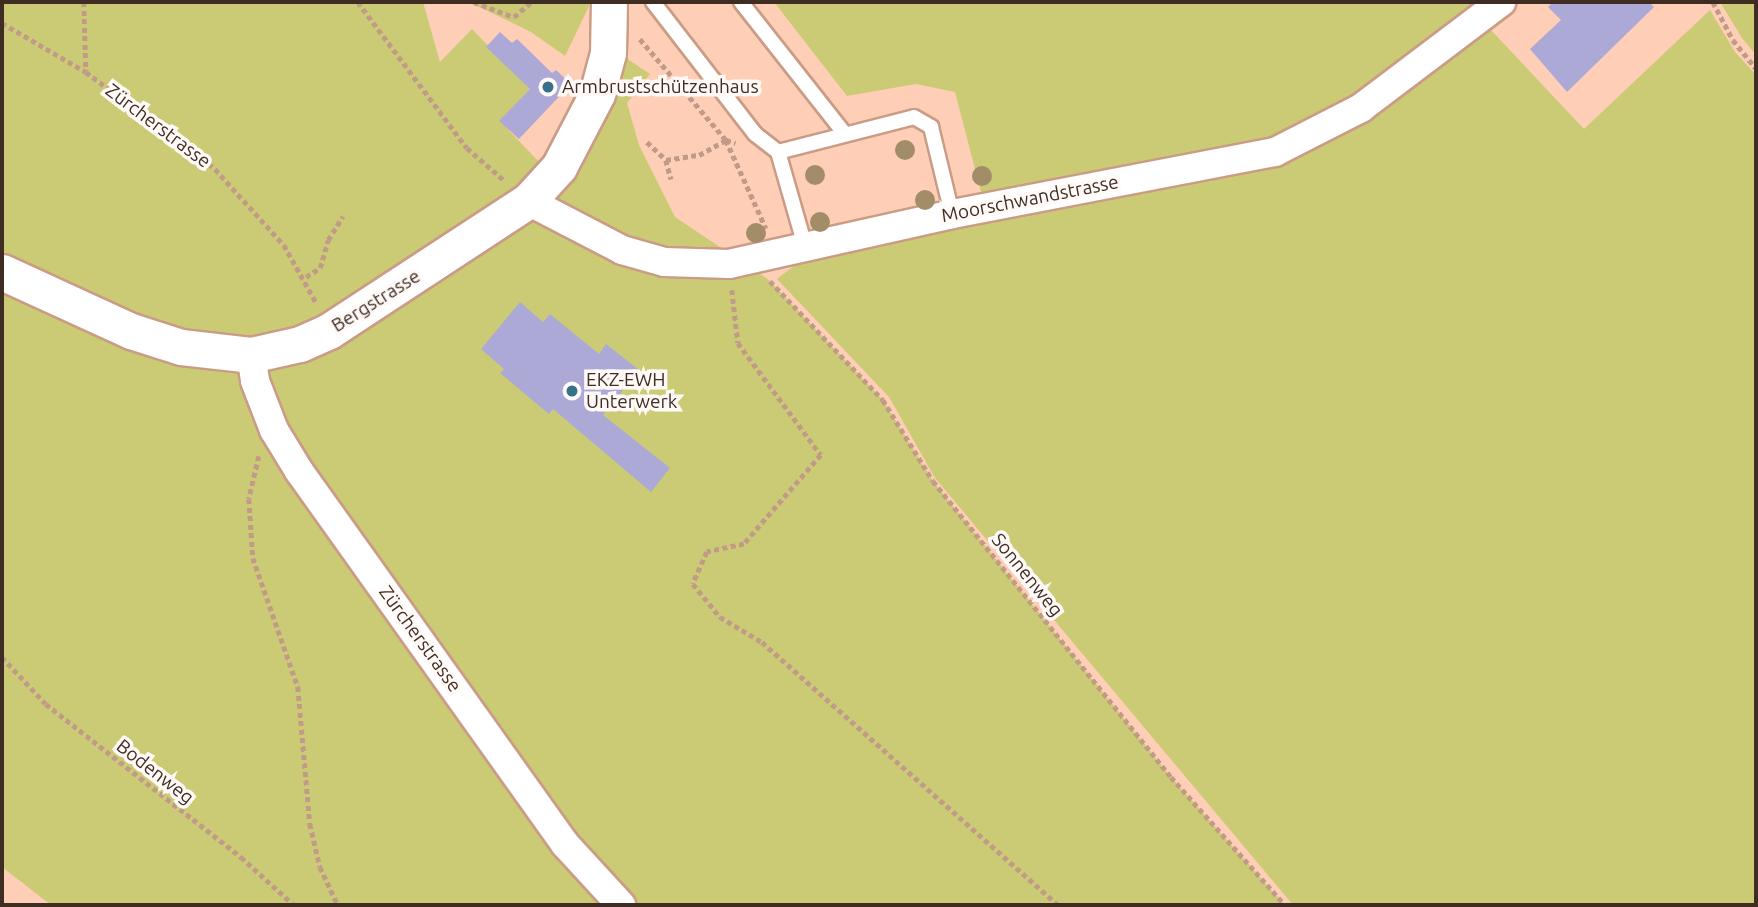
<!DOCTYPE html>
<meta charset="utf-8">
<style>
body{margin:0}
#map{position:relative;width:1758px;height:907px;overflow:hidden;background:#feceb6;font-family:Ubuntu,sans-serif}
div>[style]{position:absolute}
.green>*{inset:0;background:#cccb75}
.building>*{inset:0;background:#aca9d6}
.path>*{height:4.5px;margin-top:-2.25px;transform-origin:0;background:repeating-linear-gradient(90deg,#c29b88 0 5px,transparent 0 8.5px)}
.roads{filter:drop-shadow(2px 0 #ca9c85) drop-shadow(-2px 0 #ca9c85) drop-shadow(0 2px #ca9c85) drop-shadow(0 -2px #ca9c85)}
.service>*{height:14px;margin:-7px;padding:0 7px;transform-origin:7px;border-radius:7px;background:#fff}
.minor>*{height:28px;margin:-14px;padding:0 14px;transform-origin:14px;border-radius:14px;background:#fff}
.tertiary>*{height:35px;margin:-17.5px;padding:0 17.5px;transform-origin:17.5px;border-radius:17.5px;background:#fff}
.trees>*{width:20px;height:20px;margin:-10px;border-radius:50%;background:#a38d68}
.dots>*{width:19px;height:19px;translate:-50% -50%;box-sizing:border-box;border:4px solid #fffaf7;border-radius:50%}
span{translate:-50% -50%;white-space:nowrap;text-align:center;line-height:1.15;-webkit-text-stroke:7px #fffaf7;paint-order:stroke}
.poi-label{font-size:19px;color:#3f2d24}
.left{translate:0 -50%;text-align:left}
.street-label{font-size:19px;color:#3f2d24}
.frame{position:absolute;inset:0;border:4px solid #3f2d24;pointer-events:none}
</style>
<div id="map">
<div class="green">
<i style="clip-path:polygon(2px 2px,423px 2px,440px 62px,472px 29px,530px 89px,500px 121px,563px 187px,603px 124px,623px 56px,650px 74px,627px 103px,639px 145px,675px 217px,769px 280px,883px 400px,933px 481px,1171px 777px,1285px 905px,51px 905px,2px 867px)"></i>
<i style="clip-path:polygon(469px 2px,591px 2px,565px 56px,531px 32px)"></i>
<i style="clip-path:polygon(774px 2px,1470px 2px,1475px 8px,1350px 102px,1270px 140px,982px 196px,955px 92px,916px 84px,847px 96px)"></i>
<i style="clip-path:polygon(1720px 2px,1756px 2px,1756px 55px,1742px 38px)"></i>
<i style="clip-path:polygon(1710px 10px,1735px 52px,1756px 75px,1756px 905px,1293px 905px,935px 478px,889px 397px,777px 279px,804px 258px,1285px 161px,1346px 133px,1489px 28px,1584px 129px)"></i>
</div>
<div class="building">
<i style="clip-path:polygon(1553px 2px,1649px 2px,1654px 7px,1567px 92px,1530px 49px,1561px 20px,1548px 7px)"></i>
<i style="clip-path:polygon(500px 32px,512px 43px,517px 39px,552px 73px,556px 70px,571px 84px,519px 139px,499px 121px,530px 89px,486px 47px)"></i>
<i style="clip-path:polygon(520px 302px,543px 322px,550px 314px,599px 354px,606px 344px,639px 370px,603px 415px,670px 468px,651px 492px,553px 409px,549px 414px,500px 373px,504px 369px,481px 349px)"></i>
</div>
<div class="path">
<i style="left:84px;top:2px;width:69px;rotate:88.3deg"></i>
<i style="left:358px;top:2px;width:182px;rotate:53.3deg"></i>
<i style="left:467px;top:148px;width:49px;rotate:40.9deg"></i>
<i style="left:474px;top:2px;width:43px;rotate:20.6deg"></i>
<i style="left:514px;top:17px;width:23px;rotate:-41deg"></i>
<i style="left:1713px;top:2px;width:43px;rotate:62.2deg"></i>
<i style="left:1733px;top:40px;width:36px;rotate:51deg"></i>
<i style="left:2px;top:23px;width:97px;rotate:30.3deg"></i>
<i style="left:86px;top:72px;width:161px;rotate:36.9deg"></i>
<i style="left:215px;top:169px;width:103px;rotate:47.8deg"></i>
<i style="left:284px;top:245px;width:68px;rotate:60.8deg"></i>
<i style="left:640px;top:39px;width:133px;rotate:49.6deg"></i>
<i style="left:726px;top:140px;width:97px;rotate:65.6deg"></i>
<i style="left:647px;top:142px;width:26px;rotate:43deg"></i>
<i style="left:666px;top:160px;width:33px;rotate:-9deg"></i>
<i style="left:699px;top:155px;width:31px;rotate:-29deg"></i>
<i style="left:726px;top:140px;width:10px;rotate:17deg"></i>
<i style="left:666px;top:160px;width:20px;rotate:75deg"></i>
<i style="left:306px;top:277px;width:17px;rotate:-33deg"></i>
<i style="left:320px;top:268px;width:29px;rotate:-74deg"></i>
<i style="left:328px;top:240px;width:28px;rotate:-58deg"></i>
<i style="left:770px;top:281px;width:164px;rotate:46.5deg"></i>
<i style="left:883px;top:400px;width:95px;rotate:58.3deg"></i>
<i style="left:933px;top:481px;width:380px;rotate:51.2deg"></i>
<i style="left:1171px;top:777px;width:171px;rotate:48.3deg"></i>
<i style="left:732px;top:290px;width:53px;rotate:83.5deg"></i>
<i style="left:738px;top:343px;width:139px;rotate:53.5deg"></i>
<i style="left:821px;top:455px;width:118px;rotate:130.9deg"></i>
<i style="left:744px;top:544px;width:38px;rotate:168deg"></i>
<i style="left:707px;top:552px;width:35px;rotate:114deg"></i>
<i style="left:693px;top:584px;width:43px;rotate:50.7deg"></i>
<i style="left:720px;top:617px;width:49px;rotate:30.8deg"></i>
<i style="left:762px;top:642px;width:396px;rotate:41.6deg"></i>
<i style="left:259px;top:456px;width:44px;rotate:103.1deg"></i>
<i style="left:249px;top:499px;width:59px;rotate:86.1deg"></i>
<i style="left:253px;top:558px;width:137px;rotate:70.8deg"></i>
<i style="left:298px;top:687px;width:138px;rotate:85deg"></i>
<i style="left:310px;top:824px;width:44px;rotate:76.9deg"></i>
<i style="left:320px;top:867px;width:42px;rotate:64.7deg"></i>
<i style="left:2px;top:657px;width:64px;rotate:46.9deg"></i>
<i style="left:46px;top:704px;width:248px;rotate:38.1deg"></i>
<i style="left:241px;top:857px;width:72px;rotate:42.2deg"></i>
</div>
<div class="roads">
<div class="service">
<i style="left:653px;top:2px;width:167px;rotate:52.3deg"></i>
<i style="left:755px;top:134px;width:29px;rotate:38deg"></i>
<i style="left:741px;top:2px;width:168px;rotate:51.8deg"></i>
<i style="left:805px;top:246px;width:98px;rotate:-106deg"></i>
<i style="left:778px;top:152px;width:140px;rotate:-14.4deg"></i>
<i style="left:914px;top:117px;width:20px;rotate:30deg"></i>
<i style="left:931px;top:127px;width:89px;rotate:76.4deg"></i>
</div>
<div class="minor">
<i style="left:528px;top:201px;width:106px;rotate:27.5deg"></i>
<i style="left:622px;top:250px;width:44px;rotate:15.9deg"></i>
<i style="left:664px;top:262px;width:65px;rotate:1.8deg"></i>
<i style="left:729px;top:264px;width:229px;rotate:-12.6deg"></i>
<i style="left:952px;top:214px;width:329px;rotate:-10.9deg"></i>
<i style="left:1275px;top:152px;width:97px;rotate:-27.1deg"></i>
<i style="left:1361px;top:108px;width:176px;rotate:-37.1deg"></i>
<i style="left:251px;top:355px;width:26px;rotate:81deg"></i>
<i style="left:255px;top:381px;width:53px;rotate:68.8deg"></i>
<i style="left:274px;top:430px;width:48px;rotate:58.6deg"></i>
<i style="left:299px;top:471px;width:458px;rotate:54.5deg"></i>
<i style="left:565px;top:844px;width:83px;rotate:47.4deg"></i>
</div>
<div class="tertiary">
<i style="left:2px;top:272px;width:142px;rotate:24.6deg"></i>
<i style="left:131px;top:331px;width:52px;rotate:17.7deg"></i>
<i style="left:181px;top:347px;width:70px;rotate:6.5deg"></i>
<i style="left:251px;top:355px;width:50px;rotate:-12.7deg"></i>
<i style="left:300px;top:344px;width:32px;rotate:-24deg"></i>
<i style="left:329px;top:331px;width:238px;rotate:-33.2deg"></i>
<i style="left:528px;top:201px;width:46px;rotate:-47.6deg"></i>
<i style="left:559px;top:167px;width:82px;rotate:-62.5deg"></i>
<i style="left:597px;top:94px;width:42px;rotate:-75deg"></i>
<i style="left:608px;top:53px;width:51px;rotate:-88.9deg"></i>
</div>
</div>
<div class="trees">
<i style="left:905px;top:150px"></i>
<i style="left:815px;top:175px"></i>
<i style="left:982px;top:176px"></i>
<i style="left:925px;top:200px"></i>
<i style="left:820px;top:222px"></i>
<i style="left:756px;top:233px"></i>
</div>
<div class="dots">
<i style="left:548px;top:87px;background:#367189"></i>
<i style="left:572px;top:391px;background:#367189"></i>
</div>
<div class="poi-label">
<span class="left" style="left:562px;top:87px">Armbrustschützenhaus</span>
<span class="left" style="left:586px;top:391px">EKZ-EWH<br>Unterwerk</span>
</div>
<div class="street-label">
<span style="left:158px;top:126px;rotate:37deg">Zürcherstrasse</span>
<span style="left:1030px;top:199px;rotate:-11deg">Moorschwandstrasse</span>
<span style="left:376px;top:301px;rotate:-32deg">Bergstrasse</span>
<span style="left:1027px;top:575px;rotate:51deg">Sonnenweg</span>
<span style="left:420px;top:639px;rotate:54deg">Zürcherstrasse</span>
<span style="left:155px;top:772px;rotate:38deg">Bodenweg</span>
</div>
<div class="frame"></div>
</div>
